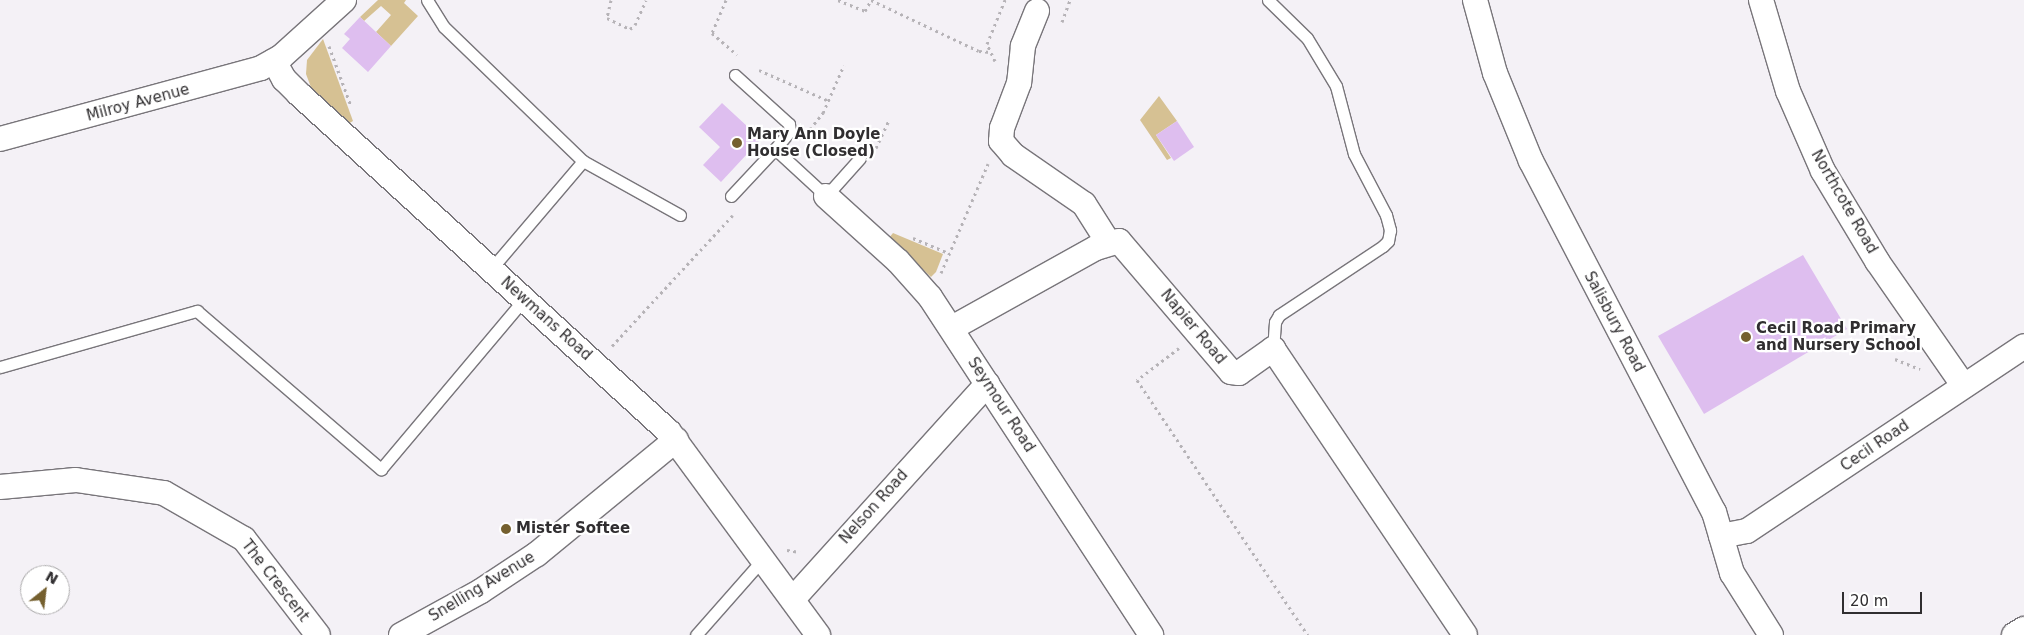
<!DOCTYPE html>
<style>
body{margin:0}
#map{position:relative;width:2024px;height:635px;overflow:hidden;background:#f4f1f6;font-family:"DejaVu Sans",sans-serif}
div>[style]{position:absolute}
.green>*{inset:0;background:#d6c193}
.building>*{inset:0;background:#debeef}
.path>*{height:3px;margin-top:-1.5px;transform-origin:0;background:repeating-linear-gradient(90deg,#b6b3b7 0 2.5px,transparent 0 6.5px)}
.roads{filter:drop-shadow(1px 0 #78757a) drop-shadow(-1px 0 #78757a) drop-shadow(0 1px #78757a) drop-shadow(0 -1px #78757a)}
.lane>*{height:11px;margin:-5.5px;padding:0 5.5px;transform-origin:5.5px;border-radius:5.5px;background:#fff}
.street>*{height:24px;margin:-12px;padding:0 12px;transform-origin:12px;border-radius:12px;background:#fff}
.dots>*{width:14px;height:14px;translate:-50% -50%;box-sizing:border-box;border:2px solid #fff;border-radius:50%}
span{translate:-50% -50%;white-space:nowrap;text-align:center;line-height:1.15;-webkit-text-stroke:4.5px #fff;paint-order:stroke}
.street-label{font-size:15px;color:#302e30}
.poi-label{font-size:15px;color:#302e30;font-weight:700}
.left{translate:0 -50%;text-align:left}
.north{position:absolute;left:20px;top:565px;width:50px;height:50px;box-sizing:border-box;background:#fff;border:1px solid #acabac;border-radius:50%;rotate:29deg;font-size:14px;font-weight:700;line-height:20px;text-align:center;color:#302e30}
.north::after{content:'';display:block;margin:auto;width:18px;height:22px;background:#75602f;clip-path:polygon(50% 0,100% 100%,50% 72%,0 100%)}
.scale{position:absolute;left:1842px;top:592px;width:80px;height:22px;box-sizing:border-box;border:2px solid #302e30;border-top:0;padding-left:6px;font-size:15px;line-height:18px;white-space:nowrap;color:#302e30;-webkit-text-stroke:4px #fff;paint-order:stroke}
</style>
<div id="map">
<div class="green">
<i style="clip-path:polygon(378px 0,406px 0,404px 3px,418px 16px,391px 46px,376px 32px,391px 15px,381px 6px,364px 21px,360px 17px)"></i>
<i style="clip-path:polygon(323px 39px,353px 121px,348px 124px,312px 90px,306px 74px,307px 60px)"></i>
<i style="clip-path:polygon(1159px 96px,1177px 121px,1156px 135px,1171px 158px,1167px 160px,1140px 120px)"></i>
<i style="clip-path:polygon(893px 233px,943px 254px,936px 272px,931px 277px,889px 238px)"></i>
</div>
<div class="building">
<i style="clip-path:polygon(360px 17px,391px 46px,368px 72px,342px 48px,350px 39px,344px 34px)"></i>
<i style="clip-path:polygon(722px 103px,761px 139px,721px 182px,703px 165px,720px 147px,699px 127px)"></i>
<i style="clip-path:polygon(1177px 121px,1194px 147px,1174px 161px,1156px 135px)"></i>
<i style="clip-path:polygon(1803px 255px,1847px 329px,1704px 414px,1658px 336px)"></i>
</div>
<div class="path">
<i style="left:611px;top:0;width:18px;rotate:103deg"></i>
<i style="left:607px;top:18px;width:25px;rotate:26deg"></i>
<i style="left:630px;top:29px;width:6px;rotate:-39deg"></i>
<i style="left:635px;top:25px;width:27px;rotate:-66deg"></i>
<i style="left:726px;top:0;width:36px;rotate:113deg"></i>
<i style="left:712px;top:33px;width:33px;rotate:41deg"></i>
<i style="left:838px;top:0;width:29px;rotate:22deg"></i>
<i style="left:865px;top:11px;width:13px;rotate:-61deg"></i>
<i style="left:871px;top:0;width:119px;rotate:25.3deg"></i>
<i style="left:979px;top:51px;width:11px;rotate:5deg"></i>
<i style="left:1062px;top:22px;width:23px;rotate:-70deg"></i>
<i style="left:329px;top:46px;width:64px;rotate:69.9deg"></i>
<i style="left:995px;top:61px;width:19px;rotate:-115deg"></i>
<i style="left:987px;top:44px;width:48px;rotate:-67.8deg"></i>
<i style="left:759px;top:70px;width:77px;rotate:23.9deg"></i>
<i style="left:810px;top:129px;width:21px;rotate:-51deg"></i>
<i style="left:823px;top:113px;width:52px;rotate:-66.4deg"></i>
<i style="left:876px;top:148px;width:29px;rotate:-65deg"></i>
<i style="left:913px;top:238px;width:39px;rotate:23deg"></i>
<i style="left:941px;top:273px;width:119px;rotate:-66.7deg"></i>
<i style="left:612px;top:346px;width:178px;rotate:-47.3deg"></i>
<i style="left:1179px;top:348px;width:53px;rotate:142.7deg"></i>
<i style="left:1137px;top:380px;width:307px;rotate:56.2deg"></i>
<i style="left:1895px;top:359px;width:27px;rotate:22deg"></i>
<i style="left:787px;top:550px;width:13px;rotate:9deg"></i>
</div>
<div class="roads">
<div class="lane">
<i style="left:427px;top:0;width:32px;rotate:58deg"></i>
<i style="left:444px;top:27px;width:193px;rotate:44deg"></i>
<i style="left:583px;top:161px;width:142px;rotate:130.4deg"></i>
<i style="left:1268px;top:0;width:54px;rotate:44.3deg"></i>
<i style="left:1307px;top:38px;width:56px;rotate:58.9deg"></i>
<i style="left:1336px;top:86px;width:70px;rotate:75.2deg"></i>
<i style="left:1354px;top:154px;width:69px;rotate:62.3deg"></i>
<i style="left:1386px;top:215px;width:16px;rotate:75deg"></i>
<i style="left:1390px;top:230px;width:11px;rotate:100deg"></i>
<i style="left:1388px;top:241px;width:7px;rotate:135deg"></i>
<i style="left:1383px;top:246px;width:125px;rotate:146.4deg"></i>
<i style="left:1279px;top:315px;width:8px;rotate:120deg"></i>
<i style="left:1275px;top:322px;width:27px;rotate:94deg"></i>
<i style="left:735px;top:75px;width:73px;rotate:42.2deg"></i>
<i style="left:789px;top:124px;width:7px;rotate:82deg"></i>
<i style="left:790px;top:131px;width:23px;rotate:130deg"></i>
<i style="left:775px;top:149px;width:69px;rotate:42.7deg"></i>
<i style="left:826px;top:196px;width:51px;rotate:-48.2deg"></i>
<i style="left:583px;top:161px;width:111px;rotate:29.1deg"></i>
<i style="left:731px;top:196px;width:64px;rotate:-46.9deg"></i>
<i style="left:0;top:367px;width:205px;rotate:-15.9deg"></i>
<i style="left:197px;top:311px;width:243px;rotate:40.7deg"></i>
<i style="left:381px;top:469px;width:224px;rotate:-49.9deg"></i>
<i style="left:696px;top:635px;width:103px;rotate:-48.6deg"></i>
</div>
<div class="street">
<i style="left:1475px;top:0;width:76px;rotate:74.7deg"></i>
<i style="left:1495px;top:73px;width:95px;rotate:67.8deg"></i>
<i style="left:1531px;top:161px;width:396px;rotate:62.5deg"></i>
<i style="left:1714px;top:512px;width:64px;rotate:73.6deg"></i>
<i style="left:1732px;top:573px;width:73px;rotate:57.8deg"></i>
<i style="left:1761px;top:0;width:95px;rotate:73.5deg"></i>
<i style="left:1788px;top:91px;width:87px;rotate:66.4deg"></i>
<i style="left:1823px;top:171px;width:105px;rotate:59deg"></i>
<i style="left:1877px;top:261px;width:152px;rotate:55.2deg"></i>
<i style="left:1037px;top:11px;width:38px;rotate:112deg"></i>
<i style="left:1023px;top:46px;width:37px;rotate:96deg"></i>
<i style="left:1019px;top:83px;width:48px;rotate:110.7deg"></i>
<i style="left:1002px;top:128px;width:13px;rotate:94deg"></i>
<i style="left:1001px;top:141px;width:18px;rotate:49deg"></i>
<i style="left:1013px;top:155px;width:86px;rotate:34.6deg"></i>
<i style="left:1084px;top:204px;width:45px;rotate:57.7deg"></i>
<i style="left:274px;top:61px;width:21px;rotate:61deg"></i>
<i style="left:284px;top:79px;width:21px;rotate:45deg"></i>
<i style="left:299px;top:94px;width:501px;rotate:42.41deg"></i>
<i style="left:669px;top:432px;width:252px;rotate:53.7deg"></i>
<i style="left:0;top:139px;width:270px;rotate:-15.2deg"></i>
<i style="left:261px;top:68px;width:23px;rotate:-29deg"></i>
<i style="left:281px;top:57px;width:85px;rotate:-42.1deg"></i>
<i style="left:826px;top:196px;width:97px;rotate:42.1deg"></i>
<i style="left:898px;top:261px;width:48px;rotate:48.4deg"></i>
<i style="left:930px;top:297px;width:404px;rotate:56.8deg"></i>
<i style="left:952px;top:328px;width:165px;rotate:-29.1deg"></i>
<i style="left:1096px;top:248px;width:24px;rotate:-17deg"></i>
<i style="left:1119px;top:241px;width:172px;rotate:49.5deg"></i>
<i style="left:1231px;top:372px;width:8px;rotate:7deg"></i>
<i style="left:1239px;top:373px;width:42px;rotate:-35.2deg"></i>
<i style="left:1273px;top:349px;width:344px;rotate:56.1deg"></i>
<i style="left:0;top:487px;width:76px;rotate:-5.3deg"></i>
<i style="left:76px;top:480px;width:89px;rotate:8.4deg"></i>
<i style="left:164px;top:493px;width:92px;rotate:29.9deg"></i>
<i style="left:244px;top:539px;width:121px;rotate:52.4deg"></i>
<i style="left:1721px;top:536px;width:26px;rotate:-11deg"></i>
<i style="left:1747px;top:531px;width:333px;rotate:-33.7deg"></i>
<i style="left:793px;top:599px;width:290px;rotate:-47.9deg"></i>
<i style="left:401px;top:635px;width:91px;rotate:-28.8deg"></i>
<i style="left:481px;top:591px;width:67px;rotate:-33.5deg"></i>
<i style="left:537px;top:554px;width:180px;rotate:-39.4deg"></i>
<i style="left:2014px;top:635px;width:12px;rotate:-31deg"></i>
</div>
</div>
<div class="dots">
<i style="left:737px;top:143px;background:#75602f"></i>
<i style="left:1746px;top:337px;background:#75602f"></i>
<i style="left:506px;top:529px;background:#75602f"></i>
</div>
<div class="street-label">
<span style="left:138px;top:103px;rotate:-15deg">Milroy Avenue</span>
<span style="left:1844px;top:202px;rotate:60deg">Northcote Road</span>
<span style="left:546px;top:319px;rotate:42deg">Newmans Road</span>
<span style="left:1614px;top:322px;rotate:62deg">Salisbury Road</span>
<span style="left:1193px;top:327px;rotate:50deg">Napier Road</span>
<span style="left:1001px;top:405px;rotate:57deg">Seymour Road</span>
<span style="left:1875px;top:446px;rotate:-34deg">Cecil Road</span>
<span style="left:874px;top:507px;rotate:-48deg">Nelson Road</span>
<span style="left:275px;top:581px;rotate:52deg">The Crescent</span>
<span style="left:482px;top:587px;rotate:-31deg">Snelling Avenue</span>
</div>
<div class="poi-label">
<span class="left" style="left:747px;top:143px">Mary Ann Doyle<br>House (Closed)</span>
<span class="left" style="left:1756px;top:337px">Cecil Road Primary<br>and Nursery School</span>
<span class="left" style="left:516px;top:529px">Mister Softee</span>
</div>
<div class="north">N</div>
<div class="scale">20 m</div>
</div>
